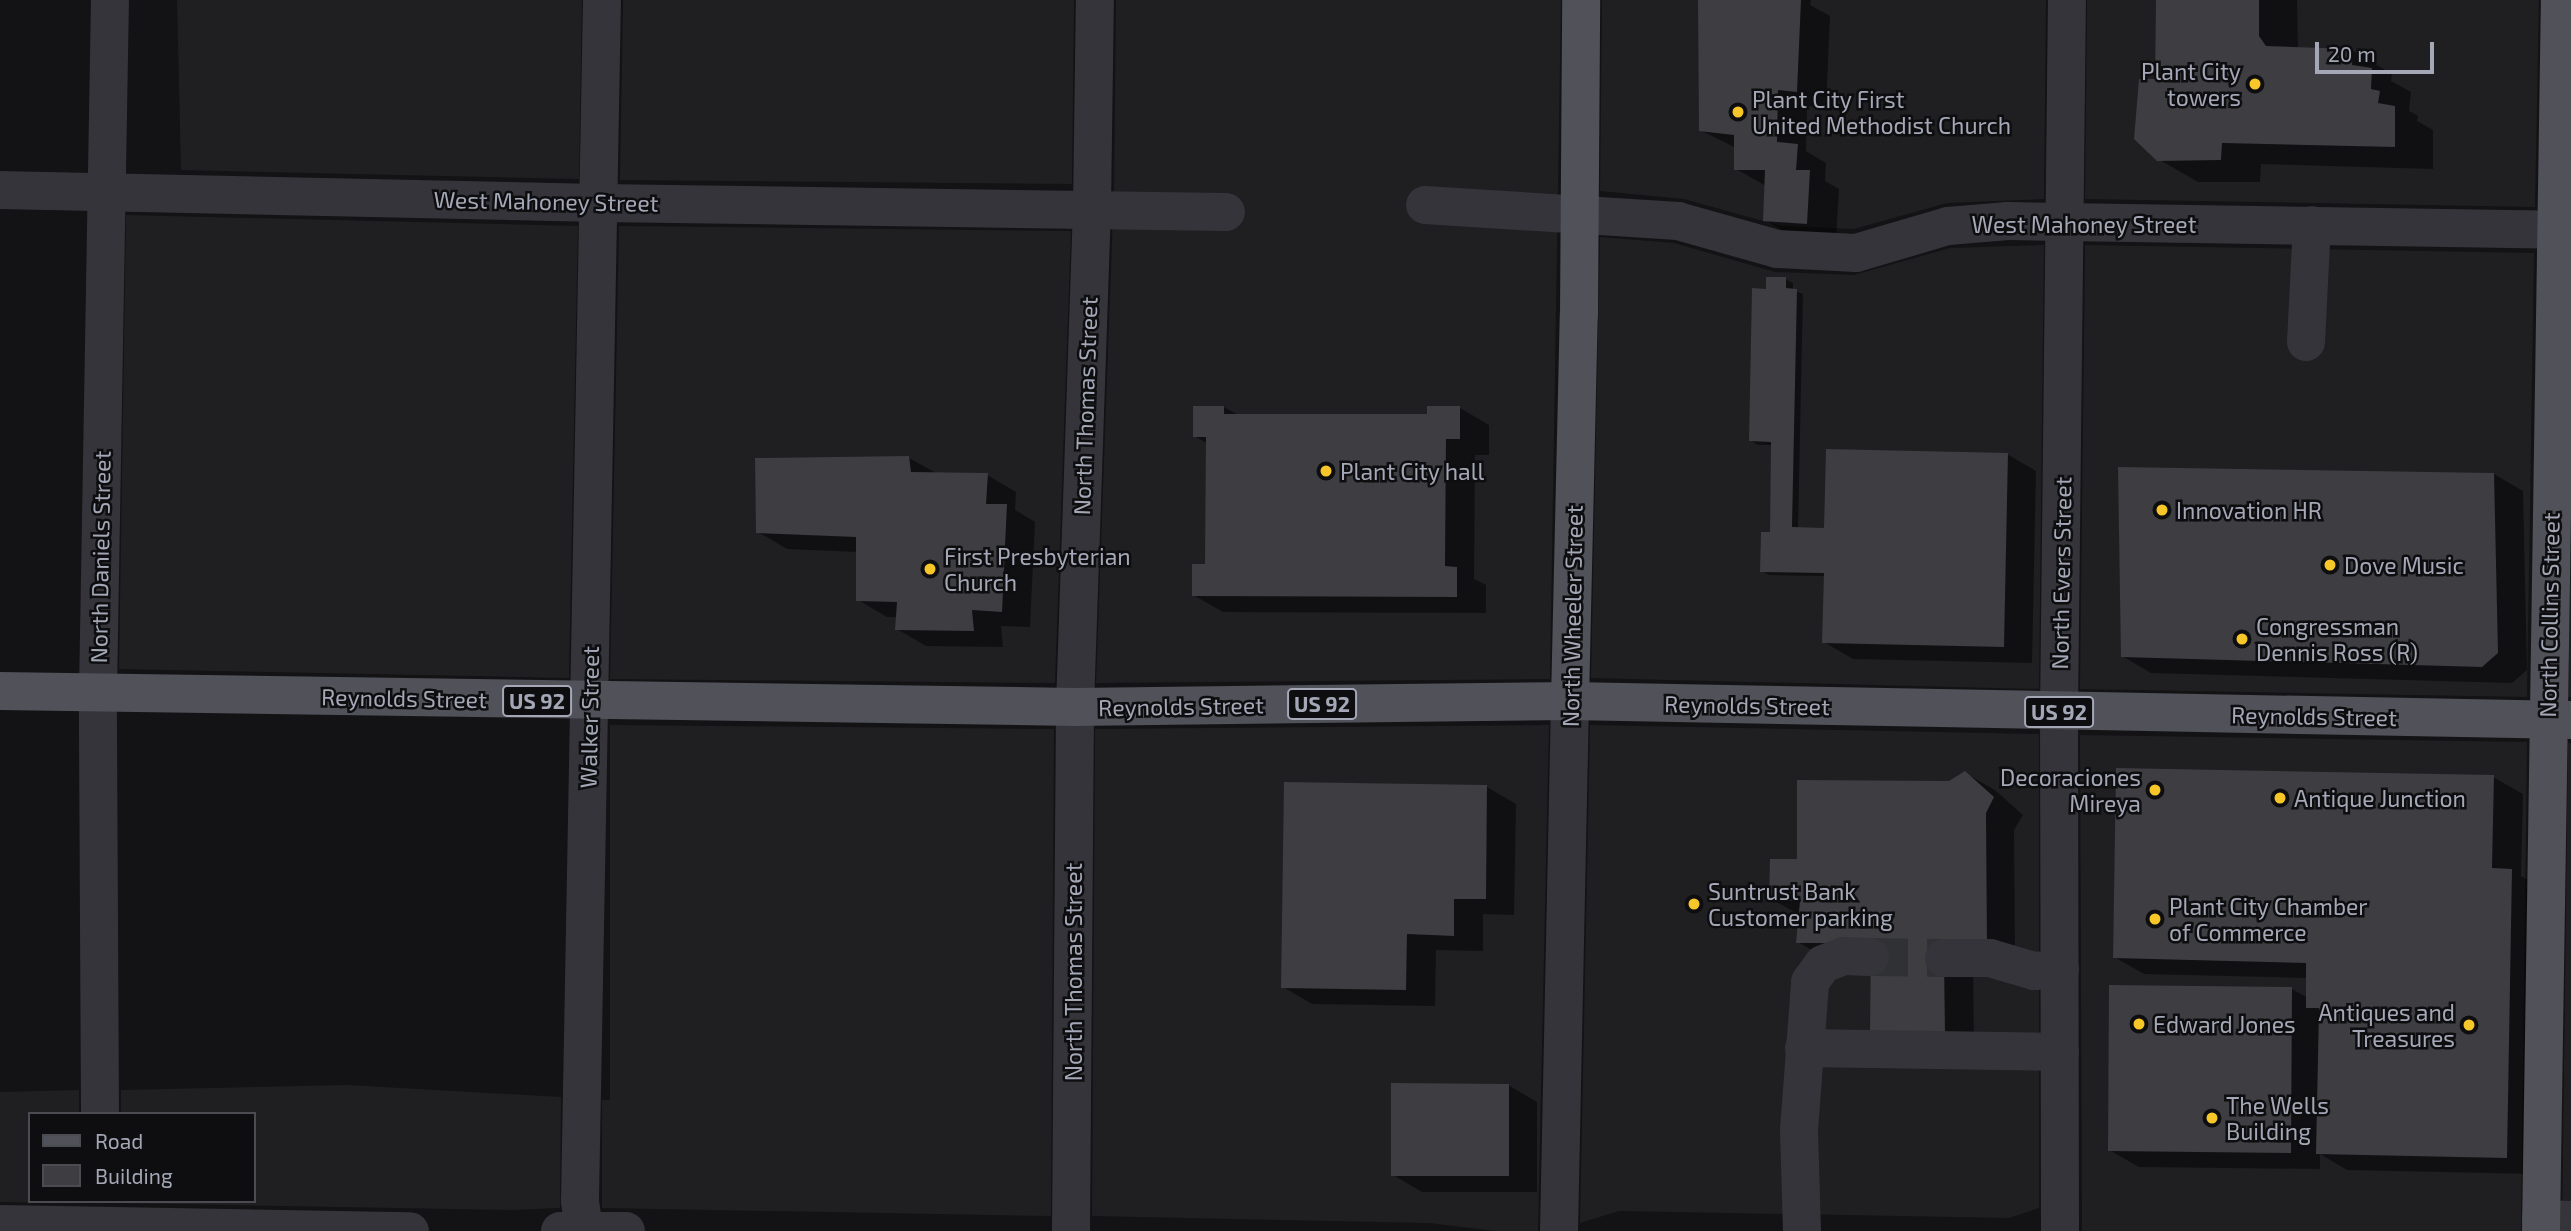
<!DOCTYPE html>
<style>
body{margin:0}
#map{position:relative;width:2571px;height:1231px;overflow:hidden;background:#131315;font-family:"Exo 2",sans-serif}
div>[style]{position:absolute}
.built>*{inset:0;background:#1f1f22}
.shadow>*{inset:0;background:#0007}
.building>*{inset:0;background:#3d3d42}
.minor-tunnel>*{height:38px;margin-top:-19px;transform-origin:0;background:repeating-linear-gradient(90deg,#303135 0 38px,transparent 0 57px)}
.minor>*{height:38px;margin:-19px;padding:0 19px;transform-origin:19px;border-radius:19px;background:#34343a}
.major>*{height:38px;margin:-19px;padding:0 19px;transform-origin:19px;border-radius:19px;background:#505159}
.dots>*{width:19px;height:19px;translate:-50% -50%;box-sizing:border-box;border:4px solid #0e0e10;border-radius:50%}
span{translate:-50% -50%;white-space:nowrap;text-align:center;line-height:1.15;-webkit-text-stroke:5px #0e0e10;paint-order:stroke}
.shield-label span{padding:2px 5px;background:#0e0e10;border:2px solid;border-radius:5px;-webkit-text-stroke-width:0}
.shield-label{font-size:21px;color:#a4a8b6;font-weight:700}
.poi-label{font-size:23px;color:#a4a8b6}
.right{translate:-100% -50%;text-align:right}
.left{translate:0 -50%;text-align:left}
.street-label{font-size:23px;color:#a4a8b6}
.legend{position:absolute;left:28px;top:1112px;width:228px;height:91px;box-sizing:border-box;background:#0e0e10;border:2px solid #4a4c52;margin:0;padding:9px 12px;list-style:none;font-size:21px;color:#a4a8b6}
.legend li{display:flex;align-items:center;gap:14px;height:35px}
.legend b{width:35px;border:2px solid #4a4c52}
.scale{position:absolute;left:2315px;top:42px;width:119px;height:32px;box-sizing:border-box;border:4px solid #a4a8b6;border-top:0;padding-left:9px;font-size:21px;line-height:24px;white-space:nowrap;color:#a4a8b6;-webkit-text-stroke:5px #0e0e10;paint-order:stroke}
</style>
<div id="map">
<div class="built">
<i style="clip-path:polygon(177px 0,582px 0,579px 179px,181px 170px)"></i>
<i style="clip-path:polygon(623px 0,1074px 0,1072px 184px,620px 180px)"></i>
<i style="clip-path:polygon(1116px 0,1561px 0,1550px 679px,1096px 683px,1114px 185px)"></i>
<i style="clip-path:polygon(1602px 0,2046px 0,2044px 199px,1947px 203px,1854px 229px,1781px 226px,1684px 199px,1600px 191px)"></i>
<i style="clip-path:polygon(2087px 0,2539px 0,2535px 207px,2085px 199px)"></i>
<i style="clip-path:polygon(126px 215px,578px 226px,569px 678px,119px 669px)"></i>
<i style="clip-path:polygon(619px 226px,1071px 231px,1055px 683px,610px 679px)"></i>
<i style="clip-path:polygon(1600px 237px,1674px 243px,1775px 272px,1854px 275px,1950px 248px,2044px 245px,2039px 689px,1591px 678px)"></i>
<i style="clip-path:polygon(2085px 245px,2534px 253px,2527px 697px,2080px 689px)"></i>
<i style="clip-path:polygon(2571px 540px,2571px 697px,2568px 697px)"></i>
<i style="clip-path:polygon(610px 725px,1054px 729px,1051px 1216px,602px 1208px,602px 1100px,610px 1100px)"></i>
<i style="clip-path:polygon(1549px 725px,1538px 1231px,1495px 1231px,1429px 1223px,1092px 1216px,1095px 729px)"></i>
<i style="clip-path:polygon(1590px 725px,2039px 734px,2039px 1208px,2009px 1218px,1619px 1211px,1580px 1223px)"></i>
<i style="clip-path:polygon(2080px 735px,2527px 742px,2521px 1231px,2082px 1231px)"></i>
<i style="clip-path:polygon(2568px 743px,2571px 743px,2571px 1231px,2562px 1231px)"></i>
<i style="clip-path:polygon(347px 1085px,561px 1097px,560px 1208px,512px 1210px,121px 1203px,254px 1201px,254px 1114px,121px 1114px,121px 1090px)"></i>
<i style="clip-path:polygon(79px 1090px,79px 1114px,30px 1114px,30px 1201px,80px 1203px,0 1202px,0 1092px)"></i>
</div>
<div class="shadow">
<i style="clip-path:polygon(1700px 0,1811px 0,1810px 5px,1830px 16px,1826px 107px,1807px 106px,1806px 151px,1826px 163px,1825px 181px,1839px 189px,1836px 240px,1794px 237px,1765px 220px,1766px 186px,1736px 169px,1736px 148px,1700px 130px)"></i>
<i style="clip-path:polygon(2158px 0,2297px 0,2298px 49px,2353px 51px,2392px 74px,2391px 81px,2411px 92px,2409px 111px,2418px 116px,2417px 121px,2433px 130px,2433px 169px,2261px 164px,2260px 182px,2198px 182px,2158px 159px)"></i>
<i style="clip-path:polygon(1785px 279px,1793px 283px,1793px 290px,1803px 294px,1798px 529px,1823px 529px,2007px 454px,2036px 471px,2032px 663px,1853px 659px,1824px 642px,1825px 576px,1769px 575px,1762px 571px,1771px 534px,1773px 445px,1758px 445px,1750px 440px,1767px 290px)"></i>
<i style="clip-path:polygon(1224px 407px,1238px 415px,1429px 416px,1460px 408px,1489px 425px,1489px 455px,1475px 455px,1474px 579px,1486px 585px,1486px 613px,1223px 612px,1193px 595px,1207px 566px,1207px 443px,1194px 436px)"></i>
<i style="clip-path:polygon(909px 458px,938px 474px,987px 475px,1016px 492px,1015px 510px,1035px 522px,1030px 627px,1001px 626px,1003px 647px,926px 646px,897px 629px,898px 617px,887px 617px,858px 600px,858px 552px,787px 549px,758px 532px)"></i>
<i style="clip-path:polygon(2494px 474px,2523px 491px,2527px 670px,2512px 683px,2151px 673px,2122px 656px)"></i>
<i style="clip-path:polygon(1965px 773px,1995px 790px,2023px 815px,2014px 830px,2015px 961px,1973px 958px,1974px 1050px,1901px 1048px,1872px 959px,1827px 959px,1798px 942px,1800px 915px,1771px 899px,1799px 861px)"></i>
<i style="clip-path:polygon(2493px 777px,2523px 794px,2521px 876px,2541px 887px,2536px 1174px,2347px 1170px,2320px 1154px,2320px 1169px,2139px 1167px,2109px 1150px,2292px 989px,2308px 998px,2308px 978px,2144px 974px,2114px 957px)"></i>
<i style="clip-path:polygon(1487px 787px,1516px 804px,1514px 915px,1483px 914px,1483px 951px,1436px 950px,1435px 1006px,1312px 1004px,1283px 987px)"></i>
<i style="clip-path:polygon(1508px 1085px,1537px 1102px,1537px 1192px,1422px 1192px,1393px 1175px)"></i>
</div>
<div class="building">
<i style="clip-path:polygon(1698px 0,1801px 0,1797px 92px,1778px 90px,1777px 142px,1798px 144px,1796px 170px,1810px 170px,1807px 224px,1763px 221px,1765px 170px,1734px 170px,1734px 135px,1699px 131px)"></i>
<i style="clip-path:polygon(2156px 0,2259px 0,2259px 36px,2266px 46px,2353px 49px,2352px 65px,2372px 68px,2371px 89px,2380px 91px,2378px 103px,2395px 106px,2395px 147px,2222px 143px,2221px 160px,2157px 161px,2134px 139px,2139px 79px,2155px 79px)"></i>
<i style="clip-path:polygon(1766px 277px,1786px 277px,1786px 288px,1797px 289px,1792px 527px,1824px 528px,1826px 449px,2008px 453px,2004px 647px,1822px 643px,1824px 573px,1760px 572px,1761px 532px,1770px 532px,1771px 442px,1749px 441px,1752px 288px,1766px 289px)"></i>
<i style="clip-path:polygon(1193px 406px,1224px 406px,1224px 414px,1427px 414px,1427px 406px,1460px 406px,1460px 439px,1446px 439px,1445px 566px,1457px 567px,1457px 597px,1192px 596px,1192px 564px,1205px 564px,1206px 437px,1193px 437px)"></i>
<i style="clip-path:polygon(909px 456px,911px 472px,988px 473px,986px 504px,1007px 504px,1002px 612px,972px 610px,974px 631px,895px 630px,897px 602px,856px 601px,856px 537px,756px 533px,755px 458px)"></i>
<i style="clip-path:polygon(2118px 467px,2494px 473px,2498px 653px,2482px 667px,2121px 657px)"></i>
<i style="clip-path:polygon(2116px 768px,2494px 775px,2492px 868px,2512px 869px,2507px 1158px,2316px 1154px,2319px 1008px,2306px 1008px,2306px 963px,2113px 958px)"></i>
<i style="clip-path:polygon(1965px 771px,1994px 797px,1986px 813px,1987px 945px,1944px 958px,1945px 1034px,1870px 1032px,1871px 943px,1796px 943px,1800px 901px,1769px 900px,1770px 859px,1797px 859px,1797px 780px,1949px 781px)"></i>
<i style="clip-path:polygon(1284px 782px,1487px 785px,1486px 899px,1454px 899px,1454px 936px,1407px 934px,1406px 990px,1281px 988px)"></i>
<i style="clip-path:polygon(2109px 985px,2292px 987px,2291px 1153px,2108px 1151px)"></i>
<i style="clip-path:polygon(1391px 1083px,1509px 1084px,1509px 1176px,1391px 1176px)"></i>
</div>
<div class="minor-tunnel">
<i style="left:1870px;top:957px;width:74px;rotate:0.8deg"></i>
</div>
<div class="minor">
<i style="left:0;top:190px;width:599px;rotate:1.24deg"></i>
<i style="left:599px;top:203px;width:627px;rotate:0.82deg"></i>
<i style="left:1425px;top:205px;width:254px;rotate:3.6deg"></i>
<i style="left:1678px;top:221px;width:103px;rotate:15.8deg"></i>
<i style="left:1777px;top:249px;width:79px;rotate:2.9deg"></i>
<i style="left:1856px;top:253px;width:96px;rotate:-16.4deg"></i>
<i style="left:1948px;top:226px;width:60px;rotate:-4.8deg"></i>
<i style="left:2008px;top:221px;width:563px;rotate:0.92deg"></i>
<i style="left:2306px;top:342px;width:117px;rotate:-87.1deg"></i>
<i style="left:1944px;top:958px;width:46px"></i>
<i style="left:1990px;top:958px;width:46px;rotate:16.5deg"></i>
<i style="left:2034px;top:971px;width:26px;rotate:-4deg"></i>
<i style="left:1804px;top:1048px;width:256px;rotate:0.9deg"></i>
<i style="left:100px;top:1114px;width:422px;rotate:-90.3deg"></i>
<i style="left:98px;top:692px;width:692px;rotate:-89.01deg"></i>
<i style="left:2541px;top:1219px;width:30px;rotate:2deg"></i>
<i style="left:0;top:1224px;width:410px;rotate:1deg"></i>
<i style="left:584px;top:1230px;width:30px;rotate:-98deg"></i>
<i style="left:580px;top:1200px;width:1200px;rotate:-88.95deg"></i>
<i style="left:560px;top:1231px;width:66px"></i>
<i style="left:1071px;top:1231px;width:524px;rotate:-89.56deg"></i>
<i style="left:1075px;top:707px;width:500px;rotate:-88.05deg"></i>
<i style="left:1092px;top:207px;width:207px;rotate:-89.2deg"></i>
<i style="left:1559px;top:1231px;width:530px;rotate:-88.81deg"></i>
<i style="left:1802px;top:1231px;width:101px;rotate:-91.7deg"></i>
<i style="left:1799px;top:1130px;width:148px;rotate:-85.7deg"></i>
<i style="left:1810px;top:982px;width:22px;rotate:-54deg"></i>
<i style="left:1823px;top:964px;width:22px;rotate:-21deg"></i>
<i style="left:1844px;top:956px;width:26px;rotate:2deg"></i>
<i style="left:2060px;top:1231px;width:519px;rotate:-90.11deg"></i>
<i style="left:2059px;top:712px;width:712px;rotate:-89.36deg"></i>
</div>
<div class="major">
<i style="left:0;top:691px;width:1075px;rotate:0.85deg"></i>
<i style="left:1075px;top:707px;width:495px;rotate:-0.7deg"></i>
<i style="left:1570px;top:701px;width:1001px;rotate:1.09deg"></i>
<i style="left:1570px;top:701px;width:387px;rotate:-88.7deg"></i>
<i style="left:1579px;top:314px;width:314px;rotate:-89.6deg"></i>
<i style="left:2541px;top:1231px;width:1231px;rotate:-89.12deg"></i>
</div>
<div class="dots">
<i style="left:2255px;top:84px;background:#f7c628"></i>
<i style="left:1738px;top:112px;background:#f7c628"></i>
<i style="left:1326px;top:471px;background:#f7c628"></i>
<i style="left:2162px;top:510px;background:#f7c628"></i>
<i style="left:2330px;top:565px;background:#f7c628"></i>
<i style="left:930px;top:569px;background:#f7c628"></i>
<i style="left:2242px;top:639px;background:#f7c628"></i>
<i style="left:2155px;top:790px;background:#f7c628"></i>
<i style="left:2280px;top:798px;background:#f7c628"></i>
<i style="left:1694px;top:904px;background:#f7c628"></i>
<i style="left:2155px;top:919px;background:#f7c628"></i>
<i style="left:2139px;top:1024px;background:#f7c628"></i>
<i style="left:2469px;top:1025px;background:#f7c628"></i>
<i style="left:2212px;top:1118px;background:#f7c628"></i>
</div>
<div class="shield-label">
<span style="left:537px;top:701px">US 92</span>
<span style="left:1322px;top:704px">US 92</span>
<span style="left:2059px;top:712px">US 92</span>
</div>
<div class="poi-label">
<span class="right" style="left:2241px;top:84px">Plant City<br>towers</span>
<span class="left" style="left:1752px;top:112px">Plant City First<br>United Methodist Church</span>
<span class="left" style="left:1340px;top:471px">Plant City hall</span>
<span class="left" style="left:2176px;top:510px">Innovation HR</span>
<span class="left" style="left:944px;top:569px">First Presbyterian<br>Church</span>
<span class="left" style="left:2344px;top:565px">Dove Music</span>
<span class="left" style="left:2256px;top:639px">Congressman<br>Dennis Ross (R)</span>
<span class="right" style="left:2141px;top:790px">Decoraciones<br>Mireya</span>
<span class="left" style="left:2294px;top:798px">Antique Junction</span>
<span class="left" style="left:1708px;top:904px">Suntrust Bank<br>Customer parking</span>
<span class="left" style="left:2169px;top:919px">Plant City Chamber<br>of Commerce</span>
<span class="right" style="left:2455px;top:1025px">Antiques and<br>Treasures</span>
<span class="left" style="left:2153px;top:1024px">Edward Jones</span>
<span class="left" style="left:2226px;top:1118px">The Wells<br>Building</span>
</div>
<div class="street-label">
<span style="left:546px;top:201px;rotate:1deg">West Mahoney Street</span>
<span style="left:2084px;top:224px">West Mahoney Street</span>
<span style="left:1085px;top:406px;rotate:-88deg">North Thomas Street</span>
<span style="left:100px;top:557px;rotate:-89deg">North Daniels Street</span>
<span style="left:2061px;top:573px;rotate:-89deg">North Evers Street</span>
<span style="left:2549px;top:615px;rotate:-89deg">North Collins Street</span>
<span style="left:1572px;top:616px;rotate:-89deg">North Wheeler Street</span>
<span style="left:404px;top:698px;rotate:1deg">Reynolds Street</span>
<span style="left:1747px;top:705px;rotate:1deg">Reynolds Street</span>
<span style="left:1181px;top:706px;rotate:-1deg">Reynolds Street</span>
<span style="left:2314px;top:716px;rotate:1deg">Reynolds Street</span>
<span style="left:589px;top:717px;rotate:-89deg">Walker Street</span>
<span style="left:1073px;top:972px;rotate:-90deg">North Thomas Street</span>
</div>
<ul class="legend">
<li><b style="height:9px;background:#505159"></b>Road</li>
<li><b style="height:19px;background:#3d3d42"></b>Building</li>
</ul>
<div class="scale">20 m</div>
</div>
